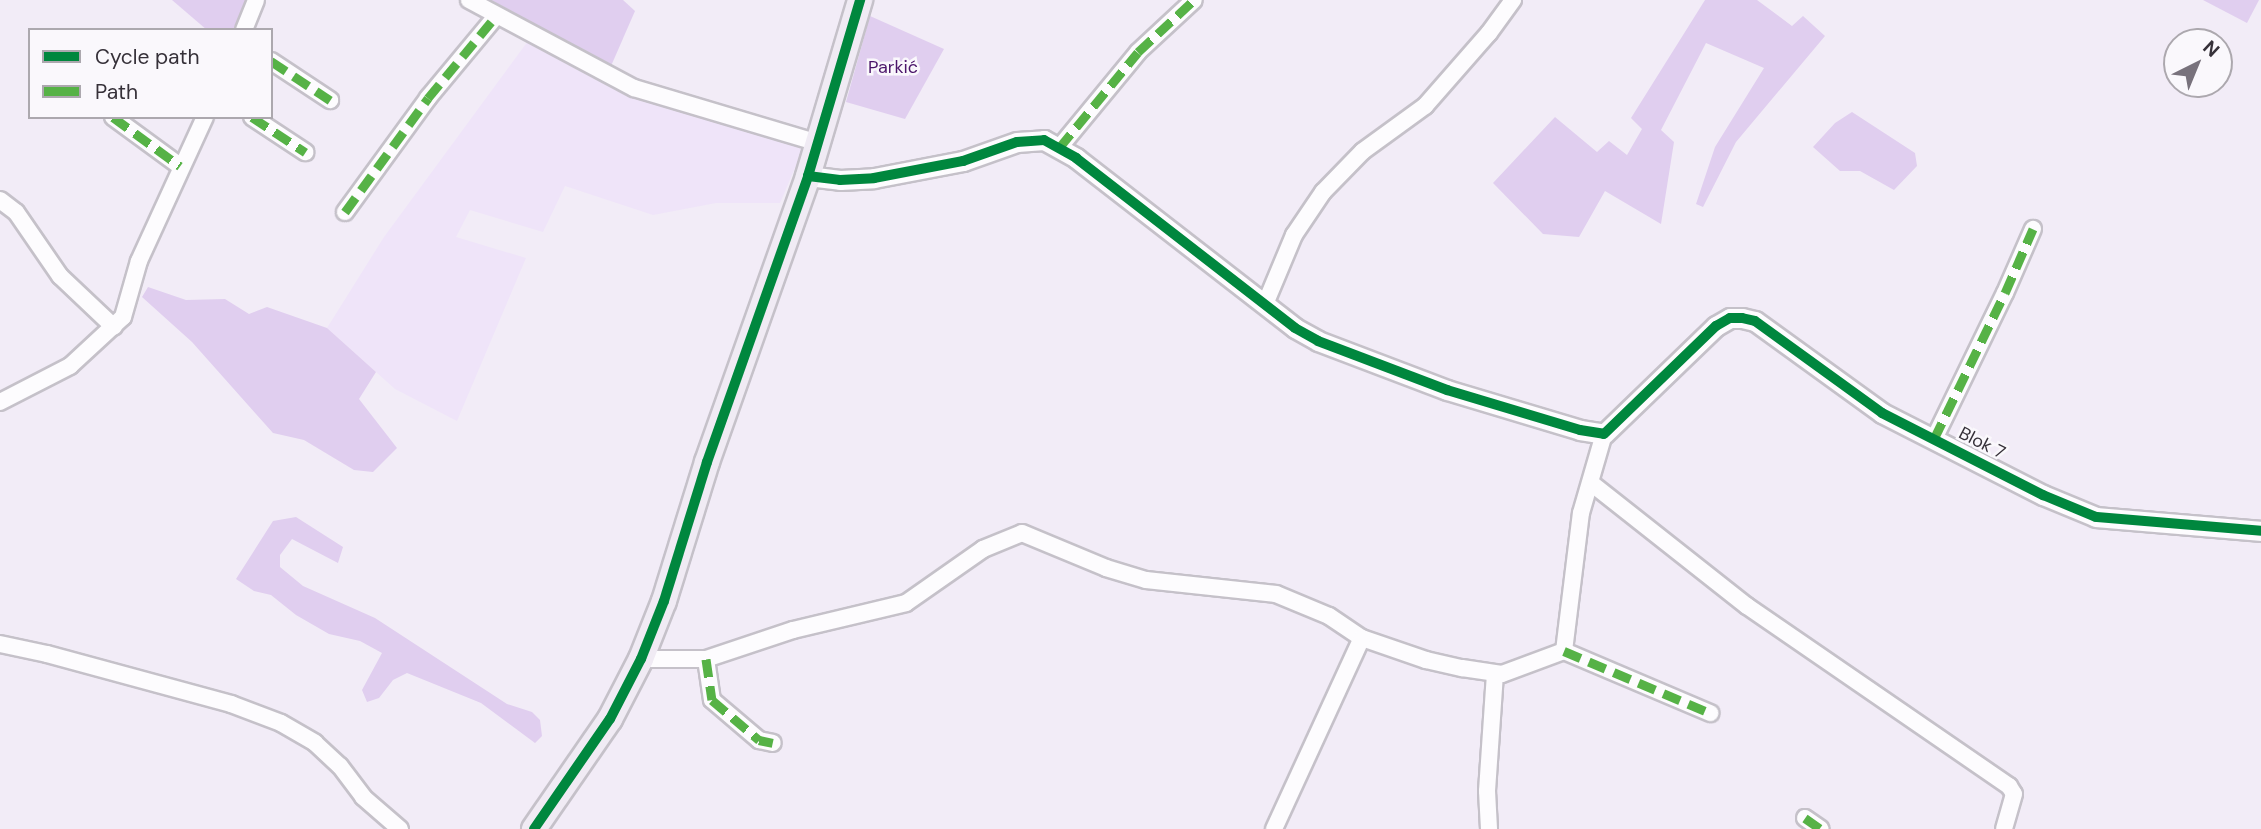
<!DOCTYPE html>
<meta charset="utf-8">
<style>
body{margin:0}
#map{position:relative;width:2261px;height:829px;overflow:hidden;background:#f2ecf7;font-family:"DM Sans",sans-serif}
div>[style]{position:absolute}
.built>*{inset:0;background:#efe4f9}
.green>*{inset:0;background:#e0ceef}
.roads{filter:drop-shadow(2px 0 #c5c1c9) drop-shadow(-2px 0 #c5c1c9) drop-shadow(0 2px #c5c1c9) drop-shadow(0 -2px #c5c1c9)}
.minor>*{height:16px;margin:-8px;padding:0 8px;transform-origin:8px;border-radius:8px;background:#fdfcfe}
.tertiary>*{height:19px;margin:-9.5px;padding:0 9.5px;transform-origin:9.5px;border-radius:9.5px;background:#fdfcfe}
.primary>*{height:24px;margin:-12px;padding:0 12px;transform-origin:12px;border-radius:12px;background:#f0ebf4}
.quiet>*{height:9px;margin-top:-4.5px;transform-origin:0;background:repeating-linear-gradient(90deg,#56b246 0 18px,transparent 0 27px)}
.cycleway>*{height:10px;margin:-5px;padding:0 5px;transform-origin:5px;border-radius:5px;background:#00873e}
span{translate:-50% -50%;white-space:nowrap;text-align:center;line-height:1.15;-webkit-text-stroke:5px #faf8fc;paint-order:stroke}
.park-label{font-size:18px;color:#4b156a}
.street-label{font-size:18px;color:#363139}
.legend{position:absolute;left:28px;top:28px;width:245px;height:91px;box-sizing:border-box;background:#faf8fc;border:2px solid #aca8ae;margin:0;padding:9px 12px;list-style:none;font-size:21px;color:#363139}
.legend li{display:flex;align-items:center;gap:14px;height:35px}
.legend b{width:35px;border:2px solid #aca8ae}
.north{position:absolute;left:2163px;top:28px;width:70px;height:70px;box-sizing:border-box;background:#faf8fc;border:2px solid #aca8ae;border-radius:50%;rotate:43deg;font-size:19px;font-weight:700;line-height:28px;text-align:center;color:#363139}
.north::after{content:'';display:block;margin:auto;width:24px;height:32px;background:#78727c;clip-path:polygon(50% 0,100% 100%,50% 72%,0 100%)}
</style>
<div id="map">
<div class="built">
<i style="clip-path:polygon(528px 41px,643px 99px,803px 149px,780px 203px,716px 203px,653px 215px,565px 186px,543px 232px,470px 210px,456px 237px,526px 258px,457px 421px,395px 389px,327px 328px,384px 237px)"></i>
</div>
<div class="green">
<i style="clip-path:polygon(172px 0,246px 0,235px 30px,207px 30px)"></i>
<i style="clip-path:polygon(491px 0,623px 0,635px 11px,611px 66px)"></i>
<i style="clip-path:polygon(1705px 0,1757px 0,1792px 26px,1803px 16px,1825px 36px,1736px 142px,1703px 207px,1696px 204px,1715px 147px,1764px 68px,1706px 43px,1661px 130px,1674px 142px,1661px 224px,1605px 191px,1579px 237px,1543px 234px,1493px 183px,1555px 117px,1597px 152px,1609px 141px,1627px 155px,1642px 129px,1631px 118px)"></i>
<i style="clip-path:polygon(2203px 0,2259px 0,2247px 23px)"></i>
<i style="clip-path:polygon(870px 16px,944px 49px,905px 119px,846px 102px)"></i>
<i style="clip-path:polygon(1852px 112px,1915px 153px,1917px 166px,1894px 190px,1860px 171px,1840px 171px,1813px 147px,1835px 123px)"></i>
<i style="clip-path:polygon(148px 287px,186px 300px,225px 299px,249px 314px,267px 307px,327px 328px,376px 372px,359px 399px,397px 448px,373px 472px,354px 470px,304px 440px,273px 433px,192px 342px,142px 297px)"></i>
<i style="clip-path:polygon(296px 517px,343px 547px,338px 563px,292px 539px,280px 555px,280px 567px,303px 586px,375px 618px,507px 704px,532px 712px,540px 720px,542px 736px,535px 743px,481px 703px,407px 673px,393px 680px,379px 698px,367px 702px,362px 690px,382px 653px,360px 641px,329px 634px,296px 615px,271px 595px,254px 591px,236px 579px,273px 521px)"></i>
</div>
<div class="roads">
<div class="minor">
<i style="left:469px;top:0;width:187px;rotate:28.1deg"></i>
<i style="left:634px;top:88px;width:193px;rotate:16.6deg"></i>
<i style="left:244px;top:30px;width:32px;rotate:-68deg"></i>
<i style="left:271px;top:61px;width:71px;rotate:33.5deg"></i>
<i style="left:113px;top:117px;width:83px;rotate:36.2deg"></i>
<i style="left:252px;top:117px;width:64px;rotate:33.4deg"></i>
<i style="left:1059px;top:148px;width:124px;rotate:-50.5deg"></i>
<i style="left:1138px;top:52px;width:76px;rotate:-42.9deg"></i>
<i style="left:0;top:200px;width:20px;rotate:37deg"></i>
<i style="left:16px;top:212px;width:78px;rotate:55.5deg"></i>
<i style="left:60px;top:276px;width:74px;rotate:43.4deg"></i>
<i style="left:345px;top:212px;width:141px;rotate:-53.9deg"></i>
<i style="left:428px;top:98px;width:107px;rotate:-50.3deg"></i>
<i style="left:1266px;top:302px;width:73px;rotate:-67.3deg"></i>
<i style="left:1294px;top:235px;width:52px;rotate:-56deg"></i>
<i style="left:1323px;top:192px;width:57px;rotate:-45.7deg"></i>
<i style="left:1363px;top:151px;width:77px;rotate:-36deg"></i>
<i style="left:1425px;top:106px;width:97px;rotate:-48.8deg"></i>
<i style="left:1489px;top:33px;width:41px;rotate:-54deg"></i>
<i style="left:0;top:402px;width:79px;rotate:-27.2deg"></i>
<i style="left:70px;top:366px;width:72px;rotate:-42.8deg"></i>
<i style="left:123px;top:317px;width:58px;rotate:-74.1deg"></i>
<i style="left:139px;top:261px;width:158px;rotate:-65.4deg"></i>
<i style="left:1934px;top:439px;width:162px;rotate:-64.1deg"></i>
<i style="left:2005px;top:293px;width:70px;rotate:-66.4deg"></i>
<i style="left:1591px;top:483px;width:199px;rotate:38.3deg"></i>
<i style="left:1747px;top:606px;width:318px;rotate:34.5deg"></i>
<i style="left:2009px;top:786px;width:9px;rotate:58deg"></i>
<i style="left:2014px;top:794px;width:36px;rotate:106deg"></i>
<i style="left:0;top:644px;width:48px;rotate:12deg"></i>
<i style="left:47px;top:654px;width:191px;rotate:15.2deg"></i>
<i style="left:231px;top:704px;width:53px;rotate:20.8deg"></i>
<i style="left:281px;top:723px;width:39px;rotate:30deg"></i>
<i style="left:315px;top:743px;width:34px;rotate:43deg"></i>
<i style="left:340px;top:766px;width:39px;rotate:53deg"></i>
<i style="left:363px;top:797px;width:49px;rotate:40.9deg"></i>
<i style="left:1564px;top:651px;width:139px;rotate:-83deg"></i>
<i style="left:1581px;top:513px;width:82px;rotate:-73.8deg"></i>
<i style="left:641px;top:659px;width:65px"></i>
<i style="left:706px;top:659px;width:92px;rotate:-18.4deg"></i>
<i style="left:793px;top:630px;width:116px;rotate:-13.4deg"></i>
<i style="left:906px;top:603px;width:94px;rotate:-35deg"></i>
<i style="left:983px;top:549px;width:42px;rotate:-22.3deg"></i>
<i style="left:1022px;top:533px;width:91px;rotate:22.6deg"></i>
<i style="left:1106px;top:568px;width:42px;rotate:16.7deg"></i>
<i style="left:1146px;top:580px;width:131px;rotate:6.1deg"></i>
<i style="left:1276px;top:594px;width:57px;rotate:22.5deg"></i>
<i style="left:1329px;top:616px;width:40px;rotate:34deg"></i>
<i style="left:1362px;top:638px;width:68px;rotate:19deg"></i>
<i style="left:1426px;top:660px;width:37px;rotate:13deg"></i>
<i style="left:1462px;top:668px;width:40px;rotate:8.5deg"></i>
<i style="left:1502px;top:674px;width:66px;rotate:-20.4deg"></i>
<i style="left:1564px;top:651px;width:159px;rotate:23deg"></i>
<i style="left:706px;top:659px;width:41px;rotate:81.7deg"></i>
<i style="left:712px;top:700px;width:62px;rotate:40.4deg"></i>
<i style="left:759px;top:740px;width:14px;rotate:12deg"></i>
<i style="left:1805px;top:818px;width:19px;rotate:35deg"></i>
<i style="left:1274px;top:829px;width:210px;rotate:-65.3deg"></i>
<i style="left:1489px;top:829px;width:38px;rotate:-93deg"></i>
<i style="left:1487px;top:791px;width:117px;rotate:-86.1deg"></i>
</div>
<div class="tertiary">
<i style="left:808px;top:176px;width:32px;rotate:7deg"></i>
<i style="left:840px;top:180px;width:34px;rotate:-3deg"></i>
<i style="left:874px;top:178px;width:91px;rotate:-10.8deg"></i>
<i style="left:963px;top:161px;width:57px;rotate:-19.4deg"></i>
<i style="left:1017px;top:142px;width:27px;rotate:-4deg"></i>
<i style="left:1044px;top:140px;width:37px;rotate:29deg"></i>
<i style="left:1076px;top:158px;width:277px;rotate:37.8deg"></i>
<i style="left:1295px;top:328px;width:26px;rotate:29deg"></i>
<i style="left:1318px;top:341px;width:138px;rotate:20.8deg"></i>
<i style="left:1447px;top:390px;width:139px;rotate:16.7deg"></i>
<i style="left:1580px;top:430px;width:24px;rotate:9deg"></i>
<i style="left:1604px;top:434px;width:156px;rotate:-44deg"></i>
<i style="left:1716px;top:326px;width:16px;rotate:-30deg"></i>
<i style="left:1730px;top:318px;width:12px"></i>
<i style="left:1742px;top:318px;width:13px;rotate:13deg"></i>
<i style="left:1755px;top:321px;width:157px;rotate:35.9deg"></i>
<i style="left:1882px;top:413px;width:181px;rotate:27deg"></i>
<i style="left:2043px;top:495px;width:57px;rotate:22.5deg"></i>
<i style="left:2096px;top:517px;width:166px;rotate:4.8deg"></i>
</div>
<div class="primary">
<i style="left:534px;top:829px;width:134px;rotate:-55.4deg"></i>
<i style="left:610px;top:719px;width:68px;rotate:-62.7deg"></i>
<i style="left:641px;top:659px;width:62px;rotate:-68.4deg"></i>
<i style="left:664px;top:601px;width:145px;rotate:-72.8deg"></i>
<i style="left:707px;top:462px;width:303px;rotate:-70.5deg"></i>
<i style="left:808px;top:176px;width:184px;rotate:-73.5deg"></i>
</div>
</div>
<div class="quiet">
<i style="left:271px;top:61px;width:71px;rotate:33.5deg"></i>
<i style="left:113px;top:117px;width:83px;rotate:36.2deg"></i>
<i style="left:252px;top:117px;width:64px;rotate:33.4deg"></i>
<i style="left:1059px;top:148px;width:124px;rotate:-50.5deg"></i>
<i style="left:1138px;top:52px;width:76px;rotate:-42.9deg"></i>
<i style="left:345px;top:212px;width:141px;rotate:-53.9deg"></i>
<i style="left:428px;top:98px;width:107px;rotate:-50.3deg"></i>
<i style="left:1934px;top:439px;width:162px;rotate:-64.1deg"></i>
<i style="left:2005px;top:293px;width:70px;rotate:-66.4deg"></i>
<i style="left:1564px;top:651px;width:159px;rotate:23deg"></i>
<i style="left:706px;top:659px;width:41px;rotate:81.7deg"></i>
<i style="left:712px;top:700px;width:62px;rotate:40.4deg"></i>
<i style="left:759px;top:740px;width:14px;rotate:12deg"></i>
<i style="left:1805px;top:818px;width:19px;rotate:35deg"></i>
</div>
<div class="cycleway">
<i style="left:808px;top:176px;width:32px;rotate:7deg"></i>
<i style="left:840px;top:180px;width:34px;rotate:-3deg"></i>
<i style="left:874px;top:178px;width:91px;rotate:-10.8deg"></i>
<i style="left:963px;top:161px;width:57px;rotate:-19.4deg"></i>
<i style="left:1017px;top:142px;width:27px;rotate:-4deg"></i>
<i style="left:1044px;top:140px;width:37px;rotate:29deg"></i>
<i style="left:1076px;top:158px;width:277px;rotate:37.8deg"></i>
<i style="left:1295px;top:328px;width:26px;rotate:29deg"></i>
<i style="left:1318px;top:341px;width:138px;rotate:20.8deg"></i>
<i style="left:1447px;top:390px;width:139px;rotate:16.7deg"></i>
<i style="left:1580px;top:430px;width:24px;rotate:9deg"></i>
<i style="left:1604px;top:434px;width:156px;rotate:-44deg"></i>
<i style="left:1716px;top:326px;width:16px;rotate:-30deg"></i>
<i style="left:1730px;top:318px;width:12px"></i>
<i style="left:1742px;top:318px;width:13px;rotate:13deg"></i>
<i style="left:1755px;top:321px;width:157px;rotate:35.9deg"></i>
<i style="left:1882px;top:413px;width:181px;rotate:27deg"></i>
<i style="left:2043px;top:495px;width:57px;rotate:22.5deg"></i>
<i style="left:2096px;top:517px;width:166px;rotate:4.8deg"></i>
<i style="left:534px;top:829px;width:134px;rotate:-55.4deg"></i>
<i style="left:610px;top:719px;width:68px;rotate:-62.7deg"></i>
<i style="left:641px;top:659px;width:62px;rotate:-68.4deg"></i>
<i style="left:664px;top:601px;width:145px;rotate:-72.8deg"></i>
<i style="left:707px;top:462px;width:303px;rotate:-70.5deg"></i>
<i style="left:808px;top:176px;width:184px;rotate:-73.5deg"></i>
</div>
<div class="park-label">
<span style="left:893px;top:67px">Parkić</span>
</div>
<div class="street-label">
<span style="left:1982px;top:443px;rotate:27deg">Blok 7</span>
</div>
<ul class="legend">
<li><b style="height:9px;background:#00873e"></b>Cycle path</li>
<li><b style="height:9px;background:#56b246"></b>Path</li>
</ul>
<div class="north">N</div>
</div>
